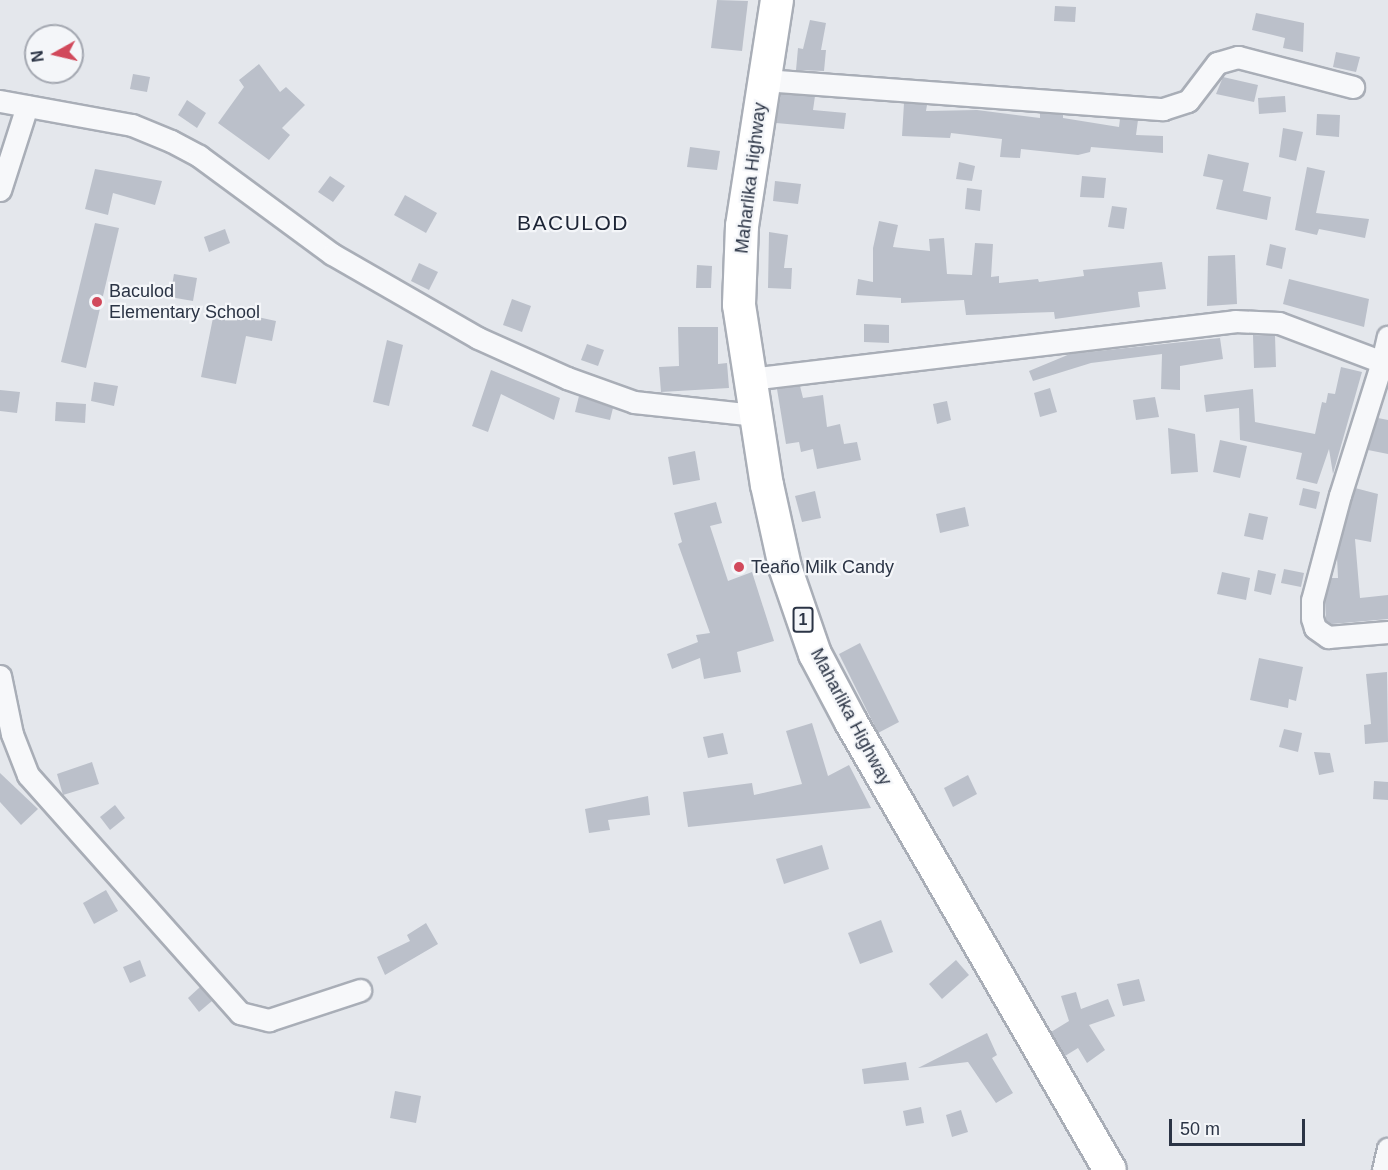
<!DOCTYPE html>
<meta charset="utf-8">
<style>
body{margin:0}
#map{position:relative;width:1388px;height:1170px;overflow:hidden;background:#e4e7ec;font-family:Arial,sans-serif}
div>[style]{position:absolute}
.building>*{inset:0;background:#bbc0ca}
.roads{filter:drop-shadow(2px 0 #a9aeb7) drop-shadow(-2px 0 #a9aeb7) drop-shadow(0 2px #a9aeb7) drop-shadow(0 -2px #a9aeb7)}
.minor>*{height:21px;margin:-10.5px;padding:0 10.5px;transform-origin:10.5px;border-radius:10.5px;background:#f7f8fa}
.highway>*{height:32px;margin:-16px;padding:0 16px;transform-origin:16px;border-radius:16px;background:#fff}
.dots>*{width:16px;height:16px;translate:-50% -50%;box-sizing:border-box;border:3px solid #f4f6f9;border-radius:50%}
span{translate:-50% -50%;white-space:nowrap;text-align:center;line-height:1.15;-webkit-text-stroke:4.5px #f4f6f9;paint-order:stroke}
.shield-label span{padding:2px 4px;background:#f4f6f9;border:2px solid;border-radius:4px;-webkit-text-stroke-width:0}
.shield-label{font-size:16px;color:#2b3445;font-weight:700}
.street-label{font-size:18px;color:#2b3445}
.poi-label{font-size:18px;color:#2b3445}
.left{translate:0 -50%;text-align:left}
.quarter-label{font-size:21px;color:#1d2536;letter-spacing:1.5px}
.north{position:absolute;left:24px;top:24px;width:60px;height:60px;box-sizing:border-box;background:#f4f6f9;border:2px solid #a4a8b1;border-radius:50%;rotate:262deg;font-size:16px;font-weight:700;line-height:24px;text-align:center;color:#2b3445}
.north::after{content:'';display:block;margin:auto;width:21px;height:27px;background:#d1495b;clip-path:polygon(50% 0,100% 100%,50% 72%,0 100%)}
.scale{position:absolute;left:1169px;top:1119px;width:136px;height:27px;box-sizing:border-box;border:3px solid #2b3445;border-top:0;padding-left:8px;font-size:18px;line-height:21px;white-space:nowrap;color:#2b3445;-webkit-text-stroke:4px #f4f6f9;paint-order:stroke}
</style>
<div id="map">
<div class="building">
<i style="clip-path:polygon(717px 0,748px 1px,742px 51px,711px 48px)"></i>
<i style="clip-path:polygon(1055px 6px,1076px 7px,1075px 22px,1054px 21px)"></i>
<i style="clip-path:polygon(1256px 13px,1304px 23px,1303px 52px,1283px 48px,1285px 38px,1252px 30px)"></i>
<i style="clip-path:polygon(810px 20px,826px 23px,821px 50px,826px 50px,824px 71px,796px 70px,798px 48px,803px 49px)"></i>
<i style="clip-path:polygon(1336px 52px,1360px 57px,1356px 72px,1333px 67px)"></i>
<i style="clip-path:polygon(259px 64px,280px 92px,286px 87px,305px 105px,282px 128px,290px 135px,269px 160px,218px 123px,244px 87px,239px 80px)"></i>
<i style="clip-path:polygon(133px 74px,150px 77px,147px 92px,130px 89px)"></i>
<i style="clip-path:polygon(1223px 77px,1258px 85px,1254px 102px,1216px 94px)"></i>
<i style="clip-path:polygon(781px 94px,815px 96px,813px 110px,846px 113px,844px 129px,776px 123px)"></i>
<i style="clip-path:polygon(1285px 96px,1286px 112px,1259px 114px,1258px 98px)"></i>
<i style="clip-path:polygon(187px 100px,206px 113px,197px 128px,178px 115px)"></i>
<i style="clip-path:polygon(904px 103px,927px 105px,926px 111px,977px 110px,1040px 118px,1040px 113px,1063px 115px,1063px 118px,1119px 127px,1120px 119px,1138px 120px,1136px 135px,1163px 136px,1163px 153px,1091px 147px,1090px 152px,1078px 155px,1021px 149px,1020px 158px,1000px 157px,1002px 139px,951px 133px,950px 138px,902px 136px)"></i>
<i style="clip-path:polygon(1317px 114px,1340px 115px,1339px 137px,1316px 135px)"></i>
<i style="clip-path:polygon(1283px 128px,1303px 132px,1296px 161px,1279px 157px)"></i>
<i style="clip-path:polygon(690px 147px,720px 151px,717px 170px,687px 167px)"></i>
<i style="clip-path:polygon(1208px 154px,1249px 163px,1243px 191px,1271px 197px,1267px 220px,1216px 209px,1223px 180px,1203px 176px)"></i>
<i style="clip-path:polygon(959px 162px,975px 166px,972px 181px,956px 179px)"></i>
<i style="clip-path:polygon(1307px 167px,1325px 171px,1316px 213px,1369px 219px,1365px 238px,1319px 229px,1317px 235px,1295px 230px)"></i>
<i style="clip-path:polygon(95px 169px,162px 181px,155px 205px,113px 193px,108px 215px,85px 209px)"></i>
<i style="clip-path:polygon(330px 176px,345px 186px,333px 202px,318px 192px)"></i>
<i style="clip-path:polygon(1082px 176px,1106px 178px,1104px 198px,1080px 197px)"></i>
<i style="clip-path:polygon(775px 181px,801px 184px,798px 204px,773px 201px)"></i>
<i style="clip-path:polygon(967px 188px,982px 190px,980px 211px,965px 209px)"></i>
<i style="clip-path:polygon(405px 195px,437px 213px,426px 233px,394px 215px)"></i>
<i style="clip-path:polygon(1112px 206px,1127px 208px,1124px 229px,1108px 227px)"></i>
<i style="clip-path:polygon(879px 221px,898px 225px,893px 247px,930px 251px,929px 239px,944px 238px,947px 274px,972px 275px,975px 243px,993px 244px,991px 277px,999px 276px,999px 283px,1038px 279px,1039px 282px,1084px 276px,1083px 270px,1162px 262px,1166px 289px,1138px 292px,1140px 307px,1055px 319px,1054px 312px,966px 315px,964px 300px,901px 303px,901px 298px,856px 295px,858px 279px,873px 282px,873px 248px)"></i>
<i style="clip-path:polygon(95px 223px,119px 228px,86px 368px,61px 362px)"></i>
<i style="clip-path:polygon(225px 229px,230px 243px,209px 252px,204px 237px)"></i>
<i style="clip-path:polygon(769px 232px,788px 235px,784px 268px,792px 268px,791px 289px,768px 288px)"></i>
<i style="clip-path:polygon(1270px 244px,1286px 248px,1282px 269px,1266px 265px)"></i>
<i style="clip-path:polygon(1235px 255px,1237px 304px,1207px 306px,1208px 256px)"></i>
<i style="clip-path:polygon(419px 263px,438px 272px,429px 290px,411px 281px)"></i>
<i style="clip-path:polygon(697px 265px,712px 266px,711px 288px,696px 288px)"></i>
<i style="clip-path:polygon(174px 274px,197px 278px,193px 301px,170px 297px)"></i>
<i style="clip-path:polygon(1289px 279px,1369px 299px,1364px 327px,1283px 304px)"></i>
<i style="clip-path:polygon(512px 299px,531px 306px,522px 332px,503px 325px)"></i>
<i style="clip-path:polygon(215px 308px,276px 321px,272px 341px,246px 336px,236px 384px,201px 377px)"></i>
<i style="clip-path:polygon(864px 324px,889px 325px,889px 343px,864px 342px)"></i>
<i style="clip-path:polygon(678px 327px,718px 327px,718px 364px,727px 363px,729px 388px,661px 392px,659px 367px,679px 366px)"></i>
<i style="clip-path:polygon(1253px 335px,1275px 336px,1276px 367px,1254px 368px)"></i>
<i style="clip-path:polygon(1220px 338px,1223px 359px,1180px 366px,1180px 390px,1161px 389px,1162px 354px,1091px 363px,1033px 381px,1029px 371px,1070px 354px)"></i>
<i style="clip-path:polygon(387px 340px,403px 345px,389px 406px,373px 402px)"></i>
<i style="clip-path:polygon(587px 344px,604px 350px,598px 366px,581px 360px)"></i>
<i style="clip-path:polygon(1341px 367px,1362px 372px,1333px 474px,1329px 449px,1317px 484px,1296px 479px,1302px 453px,1240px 440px,1239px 408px,1206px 412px,1204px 395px,1253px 389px,1255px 422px,1315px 434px,1322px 402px,1326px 403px,1328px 393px,1335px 394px)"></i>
<i style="clip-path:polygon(491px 370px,560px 398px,554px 420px,501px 394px,488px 432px,472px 426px)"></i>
<i style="clip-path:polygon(94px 382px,118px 386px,114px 406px,91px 401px)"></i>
<i style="clip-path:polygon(800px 386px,803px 398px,823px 395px,827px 427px,840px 424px,844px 444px,857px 442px,861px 460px,817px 469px,813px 449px,801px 452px,799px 442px,786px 444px,777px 389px)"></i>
<i style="clip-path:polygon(1050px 388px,1057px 412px,1040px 417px,1034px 393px)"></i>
<i style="clip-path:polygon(0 390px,20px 392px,17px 413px,0 411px)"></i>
<i style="clip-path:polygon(579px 396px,613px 408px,610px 420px,575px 412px)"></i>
<i style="clip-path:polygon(1155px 397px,1159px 417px,1136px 420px,1133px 400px)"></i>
<i style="clip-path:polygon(947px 401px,951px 420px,937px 424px,933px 404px)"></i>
<i style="clip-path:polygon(56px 402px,86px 404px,85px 423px,55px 421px)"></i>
<i style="clip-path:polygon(1378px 418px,1388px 420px,1388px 454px,1368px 450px)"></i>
<i style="clip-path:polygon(1168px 428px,1195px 434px,1198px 472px,1171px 474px)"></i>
<i style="clip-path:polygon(1220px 440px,1247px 446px,1240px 478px,1213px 472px)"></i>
<i style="clip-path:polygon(695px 451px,700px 480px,673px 485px,668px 457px)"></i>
<i style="clip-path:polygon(1303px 488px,1320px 492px,1316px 509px,1299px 505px)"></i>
<i style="clip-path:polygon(1355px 488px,1378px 494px,1371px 542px,1355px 539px,1360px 598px,1388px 595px,1388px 619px,1332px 624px,1326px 620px,1325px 602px,1331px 578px,1338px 578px,1337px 557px)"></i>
<i style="clip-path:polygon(815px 491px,821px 518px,802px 522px,795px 496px)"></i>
<i style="clip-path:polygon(716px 502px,722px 523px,710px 526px,728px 581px,752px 572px,774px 641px,737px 652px,741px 672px,704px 679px,700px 658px,672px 669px,667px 654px,698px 642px,696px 635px,710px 633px,678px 544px,682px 542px,674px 513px)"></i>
<i style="clip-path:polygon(965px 507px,969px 526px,940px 533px,936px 514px)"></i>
<i style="clip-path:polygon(1249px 513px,1268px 517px,1263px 540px,1244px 536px)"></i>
<i style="clip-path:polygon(1284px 569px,1304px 573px,1301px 587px,1281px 583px)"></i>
<i style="clip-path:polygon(1258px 570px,1276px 574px,1271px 595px,1254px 591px)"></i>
<i style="clip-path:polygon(1222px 572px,1250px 578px,1246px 600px,1217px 594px)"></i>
<i style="clip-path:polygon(860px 643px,899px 722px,878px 733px,839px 654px)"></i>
<i style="clip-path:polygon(1259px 658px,1303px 667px,1296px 701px,1289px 699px,1288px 708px,1250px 700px)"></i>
<i style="clip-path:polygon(1387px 672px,1388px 742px,1365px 744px,1364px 725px,1371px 724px,1366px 674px)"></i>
<i style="clip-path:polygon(812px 723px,828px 776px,849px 765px,871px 808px,688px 827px,683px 792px,752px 783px,754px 795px,802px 784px,786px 731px)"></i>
<i style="clip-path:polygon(1284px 729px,1302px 733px,1298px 752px,1279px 747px)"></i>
<i style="clip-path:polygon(723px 733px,728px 754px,708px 758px,703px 737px)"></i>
<i style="clip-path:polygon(1314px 752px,1330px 753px,1334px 772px,1319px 775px)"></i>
<i style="clip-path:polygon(92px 762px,99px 784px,63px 795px,57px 774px)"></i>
<i style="clip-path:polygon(0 773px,38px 809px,21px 825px,0 802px)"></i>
<i style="clip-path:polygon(968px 775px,977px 794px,953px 807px,944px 788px)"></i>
<i style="clip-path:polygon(1374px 781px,1388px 782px,1388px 800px,1373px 799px)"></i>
<i style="clip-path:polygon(648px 796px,650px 815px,608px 820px,610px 830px,589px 833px,585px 809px)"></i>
<i style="clip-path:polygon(115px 805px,125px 818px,110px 830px,100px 817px)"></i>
<i style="clip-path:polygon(822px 845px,829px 869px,784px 884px,776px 859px)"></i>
<i style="clip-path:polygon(106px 890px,118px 911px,94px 924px,83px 903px)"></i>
<i style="clip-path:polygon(881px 920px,893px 952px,860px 964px,848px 933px)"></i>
<i style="clip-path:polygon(426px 923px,438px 944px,385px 975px,377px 957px,410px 941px,407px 935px)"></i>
<i style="clip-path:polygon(140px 960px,146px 976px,130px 983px,123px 967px)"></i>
<i style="clip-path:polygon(956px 960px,969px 975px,942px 999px,929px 984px)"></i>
<i style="clip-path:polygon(1139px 979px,1145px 1001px,1123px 1006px,1117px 984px)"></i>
<i style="clip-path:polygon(200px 987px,212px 1001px,199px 1012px,188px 998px)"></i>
<i style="clip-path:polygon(1076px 992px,1081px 1009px,1108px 999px,1115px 1016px,1089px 1025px,1105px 1050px,1087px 1063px,1078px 1048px,1065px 1056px,1051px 1032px,1069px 1021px,1061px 996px)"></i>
<i style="clip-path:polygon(987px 1033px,997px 1055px,992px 1058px,1013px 1093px,996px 1103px,968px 1062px,918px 1068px)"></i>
<i style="clip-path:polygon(906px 1062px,909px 1080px,864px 1084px,862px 1069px)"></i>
<i style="clip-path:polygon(395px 1091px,421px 1096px,416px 1123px,390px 1118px)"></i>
<i style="clip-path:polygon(921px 1107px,924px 1123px,906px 1126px,903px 1111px)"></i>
<i style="clip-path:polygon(961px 1110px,968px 1132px,952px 1137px,946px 1115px)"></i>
</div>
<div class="roads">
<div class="minor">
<i style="left:764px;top:80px;width:400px;rotate:4.2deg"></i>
<i style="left:1163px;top:109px;width:26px;rotate:-18deg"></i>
<i style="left:1188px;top:101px;width:48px;rotate:-52.7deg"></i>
<i style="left:1217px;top:63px;width:22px;rotate:-16deg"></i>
<i style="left:1238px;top:57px;width:119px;rotate:14.6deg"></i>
<i style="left:0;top:101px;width:134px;rotate:10.3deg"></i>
<i style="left:132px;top:125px;width:42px;rotate:22.3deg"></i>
<i style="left:171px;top:141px;width:32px;rotate:28deg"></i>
<i style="left:199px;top:156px;width:165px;rotate:36.4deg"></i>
<i style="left:332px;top:254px;width:168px;rotate:29.9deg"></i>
<i style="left:478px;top:338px;width:98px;rotate:24.2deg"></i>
<i style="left:567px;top:378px;width:71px;rotate:19.7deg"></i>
<i style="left:634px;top:402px;width:123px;rotate:6.1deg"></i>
<i style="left:0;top:190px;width:88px;rotate:-72.2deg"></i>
<i style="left:1382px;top:362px;width:26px;rotate:-77deg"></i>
<i style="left:750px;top:379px;width:488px;rotate:-6.8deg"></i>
<i style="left:1235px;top:321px;width:44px;rotate:2.6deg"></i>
<i style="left:1279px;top:323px;width:110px;rotate:20.7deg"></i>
<i style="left:1382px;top:362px;width:139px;rotate:107.5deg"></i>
<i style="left:1340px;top:495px;width:109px;rotate:104.9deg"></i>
<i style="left:1312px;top:600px;width:18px;rotate:90deg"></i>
<i style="left:1312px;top:618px;width:10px;rotate:73deg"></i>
<i style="left:1315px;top:628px;width:16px;rotate:35deg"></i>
<i style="left:1328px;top:637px;width:60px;rotate:-4.8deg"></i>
<i style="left:0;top:676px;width:59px;rotate:78.3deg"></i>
<i style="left:12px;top:734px;width:44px;rotate:68.7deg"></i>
<i style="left:28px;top:775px;width:319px;rotate:48.3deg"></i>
<i style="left:240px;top:1013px;width:30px;rotate:14deg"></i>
<i style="left:269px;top:1020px;width:96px;rotate:-18.2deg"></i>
<i style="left:1383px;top:1170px;width:22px;rotate:-77deg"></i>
</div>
<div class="highway">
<i style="left:777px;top:0;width:229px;rotate:98.8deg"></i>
<i style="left:742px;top:226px;width:79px;rotate:92.2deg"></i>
<i style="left:739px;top:305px;width:182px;rotate:81.2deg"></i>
<i style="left:767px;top:485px;width:84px;rotate:77.6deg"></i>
<i style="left:785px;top:567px;width:92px;rotate:71deg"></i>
<i style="left:815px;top:654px;width:77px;rotate:62.1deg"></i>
<i style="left:851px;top:722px;width:517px;rotate:59.97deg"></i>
</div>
</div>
<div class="dots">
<i style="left:97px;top:302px;background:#d1495b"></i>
<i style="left:739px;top:567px;background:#d1495b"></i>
</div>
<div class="shield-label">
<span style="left:803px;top:620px">1</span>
</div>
<div class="street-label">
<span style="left:751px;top:178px;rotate:-83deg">Maharlika Highway</span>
<span style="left:851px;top:717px;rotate:62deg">Maharlika Highway</span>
</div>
<div class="poi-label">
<span class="left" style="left:109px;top:302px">Baculod<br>Elementary School</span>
<span class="left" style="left:751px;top:567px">Teaño Milk Candy</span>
</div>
<div class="quarter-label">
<span style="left:573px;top:223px">BACULOD</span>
</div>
<div class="north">N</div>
<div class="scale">50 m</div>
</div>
